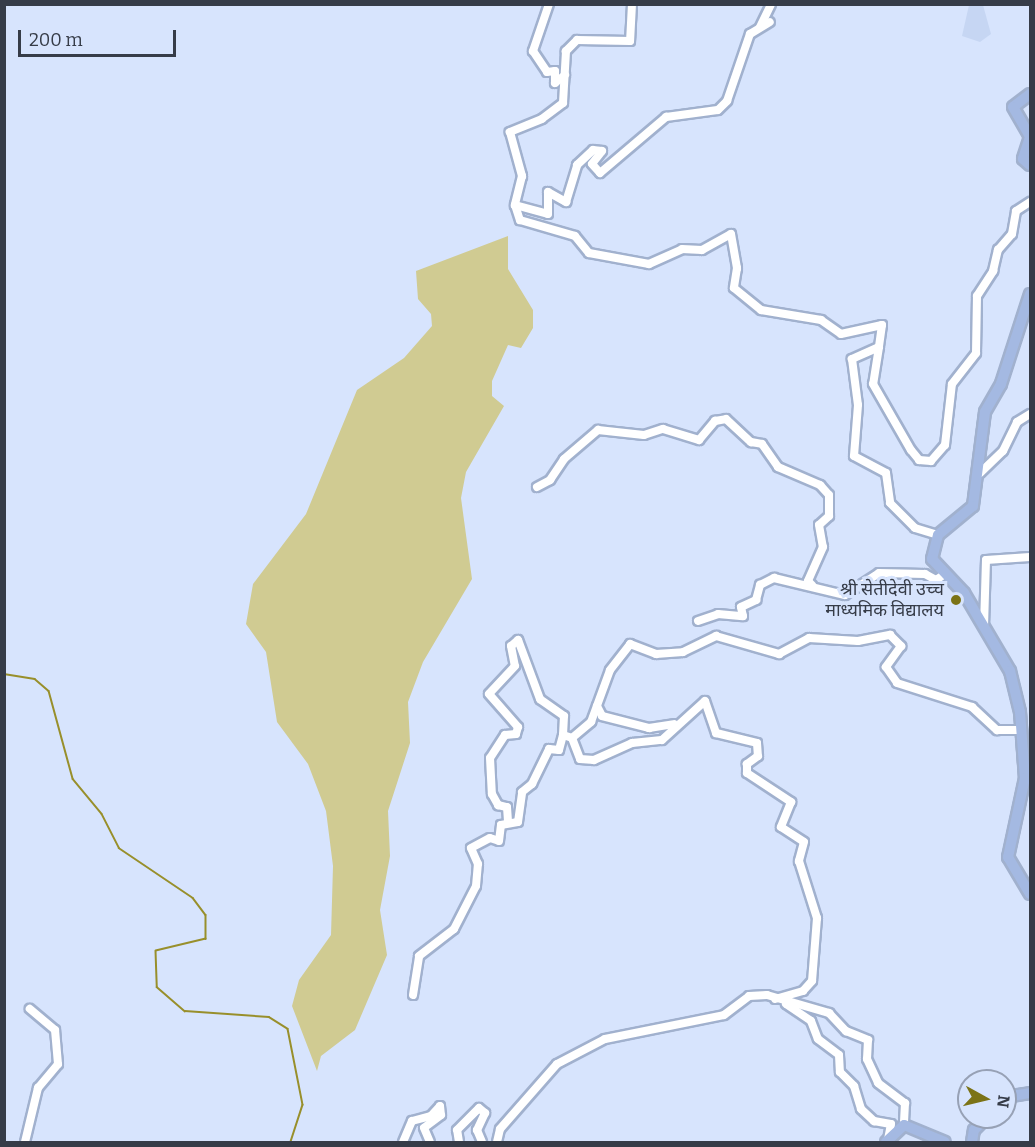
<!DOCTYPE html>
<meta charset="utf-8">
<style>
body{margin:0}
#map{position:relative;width:1035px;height:1147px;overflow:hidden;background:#d7e4fd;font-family:Bitter,"Noto Sans Devanagari",serif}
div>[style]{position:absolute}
.built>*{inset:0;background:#c6d6f3}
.green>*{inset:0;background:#d0cb92}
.stream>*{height:1.5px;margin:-0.75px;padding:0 0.75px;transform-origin:0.75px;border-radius:0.75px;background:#988f2b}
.roads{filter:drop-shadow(2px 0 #a1b1ce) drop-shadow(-2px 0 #a1b1ce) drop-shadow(0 2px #a1b1ce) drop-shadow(0 -2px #a1b1ce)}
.minor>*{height:8px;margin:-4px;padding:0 4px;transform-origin:4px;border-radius:4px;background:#fff}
.major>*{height:10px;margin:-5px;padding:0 5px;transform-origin:5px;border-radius:5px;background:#a4b9e2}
.dots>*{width:16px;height:16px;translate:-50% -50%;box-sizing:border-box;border:3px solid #d7e4fd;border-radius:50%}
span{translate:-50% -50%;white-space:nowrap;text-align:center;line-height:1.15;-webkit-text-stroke:6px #d7e4fd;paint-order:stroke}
.poi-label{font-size:18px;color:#363c48}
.right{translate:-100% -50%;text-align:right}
.frame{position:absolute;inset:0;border:6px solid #363c48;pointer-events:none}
.north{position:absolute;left:957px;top:1069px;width:60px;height:60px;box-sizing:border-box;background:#d7e4fd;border:2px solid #97a1b5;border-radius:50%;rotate:98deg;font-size:16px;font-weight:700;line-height:24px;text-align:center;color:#363c48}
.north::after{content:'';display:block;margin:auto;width:21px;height:27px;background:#7b7316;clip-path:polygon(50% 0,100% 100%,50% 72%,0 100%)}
.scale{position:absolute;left:18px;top:30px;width:158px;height:27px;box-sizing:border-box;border:3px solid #363c48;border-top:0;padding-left:8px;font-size:18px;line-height:21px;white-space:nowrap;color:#363c48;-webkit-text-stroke:4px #d7e4fd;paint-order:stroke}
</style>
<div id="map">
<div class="built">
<i style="clip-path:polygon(969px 5px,983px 5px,991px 34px,980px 42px,962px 36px)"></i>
</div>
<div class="green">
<i style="clip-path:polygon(508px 236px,508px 269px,533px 310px,533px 328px,521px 348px,508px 345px,492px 381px,492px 396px,504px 406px,466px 472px,461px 498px,472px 579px,423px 662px,408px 702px,410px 743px,388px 811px,390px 856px,380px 910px,387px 955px,355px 1030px,321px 1056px,317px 1071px,292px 1006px,299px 980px,331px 935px,333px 866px,326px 811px,308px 764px,277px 722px,266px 652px,246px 624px,253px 584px,306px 514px,357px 390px,404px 358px,432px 326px,431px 314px,418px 299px,416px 271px)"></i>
</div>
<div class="stream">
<i style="left:4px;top:674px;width:31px;rotate:9deg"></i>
<i style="left:35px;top:679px;width:18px;rotate:41deg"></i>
<i style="left:49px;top:691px;width:91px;rotate:74.7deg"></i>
<i style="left:73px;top:779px;width:45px;rotate:50.4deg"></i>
<i style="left:102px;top:814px;width:38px;rotate:63deg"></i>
<i style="left:119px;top:848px;width:89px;rotate:34deg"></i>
<i style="left:193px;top:898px;width:21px;rotate:53deg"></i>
<i style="left:206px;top:915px;width:24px;rotate:90deg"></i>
<i style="left:206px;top:939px;width:51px;rotate:166.5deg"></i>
<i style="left:156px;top:951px;width:36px;rotate:88deg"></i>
<i style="left:157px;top:987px;width:37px;rotate:41deg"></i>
<i style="left:185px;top:1011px;width:84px;rotate:4.1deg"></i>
<i style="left:269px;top:1017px;width:22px;rotate:32deg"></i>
<i style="left:288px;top:1029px;width:77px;rotate:78.8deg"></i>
<i style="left:303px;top:1105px;width:39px;rotate:108deg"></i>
</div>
<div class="roads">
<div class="minor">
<i style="left:549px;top:4px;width:50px;rotate:108.8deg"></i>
<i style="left:533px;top:51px;width:25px;rotate:56deg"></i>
<i style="left:547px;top:72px;width:8px;rotate:-7deg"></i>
<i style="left:555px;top:71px;width:12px;rotate:90deg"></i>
<i style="left:555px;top:83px;width:13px;rotate:-39deg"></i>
<i style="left:632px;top:4px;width:37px;rotate:93deg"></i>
<i style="left:630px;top:41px;width:53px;rotate:-178.9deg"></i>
<i style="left:577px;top:40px;width:16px;rotate:135deg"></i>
<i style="left:566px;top:51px;width:52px;rotate:93.3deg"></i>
<i style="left:563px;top:103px;width:26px;rotate:143deg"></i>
<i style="left:542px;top:119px;width:35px;rotate:158deg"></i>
<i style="left:510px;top:132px;width:46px;rotate:74.7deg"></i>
<i style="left:522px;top:176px;width:30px;rotate:104deg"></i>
<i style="left:515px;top:205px;width:16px;rotate:72deg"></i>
<i style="left:520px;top:220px;width:57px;rotate:16.2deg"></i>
<i style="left:575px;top:236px;width:22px;rotate:51deg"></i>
<i style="left:589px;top:253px;width:61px;rotate:10.4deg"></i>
<i style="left:649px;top:264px;width:36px;rotate:-24deg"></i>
<i style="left:682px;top:249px;width:20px;rotate:3deg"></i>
<i style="left:702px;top:250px;width:33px;rotate:-29deg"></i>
<i style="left:731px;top:234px;width:35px;rotate:80deg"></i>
<i style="left:737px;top:268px;width:20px;rotate:99deg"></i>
<i style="left:734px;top:288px;width:35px;rotate:39deg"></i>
<i style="left:761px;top:310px;width:61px;rotate:9.5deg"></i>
<i style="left:821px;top:320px;width:24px;rotate:35deg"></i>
<i style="left:841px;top:334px;width:42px;rotate:-12.4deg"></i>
<i style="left:882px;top:325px;width:22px;rotate:98deg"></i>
<i style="left:879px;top:347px;width:30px;rotate:156deg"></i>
<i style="left:852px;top:359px;width:46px;rotate:82.6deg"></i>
<i style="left:858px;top:405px;width:51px;rotate:94.5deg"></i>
<i style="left:854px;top:456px;width:36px;rotate:28deg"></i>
<i style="left:886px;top:473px;width:30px;rotate:82deg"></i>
<i style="left:890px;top:503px;width:35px;rotate:45deg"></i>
<i style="left:915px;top:528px;width:24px;rotate:17deg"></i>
<i style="left:760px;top:27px;width:25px;rotate:-64deg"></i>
<i style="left:515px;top:205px;width:34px;rotate:15deg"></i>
<i style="left:548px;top:214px;width:22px;rotate:-90deg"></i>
<i style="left:548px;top:192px;width:21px;rotate:29deg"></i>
<i style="left:566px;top:202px;width:39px;rotate:-73deg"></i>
<i style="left:577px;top:165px;width:22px;rotate:-43deg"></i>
<i style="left:593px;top:150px;width:9px;rotate:6deg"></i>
<i style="left:602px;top:151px;width:16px;rotate:128deg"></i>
<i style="left:592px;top:164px;width:12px;rotate:48deg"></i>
<i style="left:600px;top:173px;width:87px;rotate:-40.3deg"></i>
<i style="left:666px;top:117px;width:52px;rotate:-7.7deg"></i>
<i style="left:718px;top:110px;width:13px;rotate:-45deg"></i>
<i style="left:727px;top:101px;width:71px;rotate:-71.1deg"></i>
<i style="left:750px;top:34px;width:23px;rotate:-31deg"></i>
<i style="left:879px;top:347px;width:37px;rotate:99deg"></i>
<i style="left:873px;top:384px;width:76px;rotate:60.1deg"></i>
<i style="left:911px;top:450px;width:13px;rotate:51deg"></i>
<i style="left:919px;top:460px;width:12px;rotate:5deg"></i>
<i style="left:931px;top:461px;width:21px;rotate:-49deg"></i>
<i style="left:945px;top:445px;width:61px;rotate:-83.5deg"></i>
<i style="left:952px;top:384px;width:39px;rotate:-52deg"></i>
<i style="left:976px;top:353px;width:57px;rotate:-89deg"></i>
<i style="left:977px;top:296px;width:30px;rotate:-57deg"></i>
<i style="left:993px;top:271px;width:22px;rotate:-77deg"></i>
<i style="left:998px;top:250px;width:21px;rotate:-49deg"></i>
<i style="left:1012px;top:234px;width:23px;rotate:-80deg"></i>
<i style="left:1016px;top:211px;width:17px;rotate:-33deg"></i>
<i style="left:980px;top:473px;width:32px;rotate:-44deg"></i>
<i style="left:1003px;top:451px;width:32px;rotate:-64deg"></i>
<i style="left:1017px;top:422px;width:15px;rotate:-32deg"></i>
<i style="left:537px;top:487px;width:15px;rotate:-28deg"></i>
<i style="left:550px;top:480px;width:25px;rotate:-56deg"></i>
<i style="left:564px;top:459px;width:45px;rotate:-40.5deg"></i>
<i style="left:598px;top:430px;width:46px;rotate:6.2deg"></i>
<i style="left:644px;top:435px;width:20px;rotate:-18deg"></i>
<i style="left:663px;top:429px;width:38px;rotate:17deg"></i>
<i style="left:699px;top:440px;width:25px;rotate:-50deg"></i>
<i style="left:715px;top:421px;width:11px;rotate:-10deg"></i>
<i style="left:726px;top:419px;width:34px;rotate:43deg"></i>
<i style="left:751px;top:442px;width:11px;rotate:10deg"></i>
<i style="left:762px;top:444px;width:28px;rotate:55deg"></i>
<i style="left:778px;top:467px;width:46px;rotate:23.2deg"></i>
<i style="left:820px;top:485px;width:13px;rotate:48deg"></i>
<i style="left:829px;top:495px;width:21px;rotate:90deg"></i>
<i style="left:829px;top:516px;width:13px;rotate:138deg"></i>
<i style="left:819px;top:525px;width:22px;rotate:80deg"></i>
<i style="left:823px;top:547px;width:37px;rotate:114deg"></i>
<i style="left:808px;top:581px;width:6px;rotate:45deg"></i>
<i style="left:698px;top:621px;width:21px;rotate:-19deg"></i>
<i style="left:718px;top:614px;width:25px;rotate:5deg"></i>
<i style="left:743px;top:616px;width:9px;rotate:-103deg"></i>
<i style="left:741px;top:607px;width:17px;rotate:-25deg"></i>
<i style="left:756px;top:600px;width:16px;rotate:-75deg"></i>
<i style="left:760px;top:585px;width:16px;rotate:-27deg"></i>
<i style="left:774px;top:578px;width:73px;rotate:13.5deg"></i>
<i style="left:845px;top:595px;width:40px;rotate:-32.9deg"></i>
<i style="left:879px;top:573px;width:46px;rotate:1.2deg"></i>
<i style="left:925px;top:574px;width:13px;rotate:29deg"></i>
<i style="left:936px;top:580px;width:11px;rotate:-34deg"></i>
<i style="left:984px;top:627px;width:67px;rotate:-88.3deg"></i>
<i style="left:986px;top:560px;width:44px;rotate:-3.9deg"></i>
<i style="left:597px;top:706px;width:11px;rotate:63deg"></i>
<i style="left:602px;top:716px;width:49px;rotate:14.3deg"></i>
<i style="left:649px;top:728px;width:25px;rotate:-9deg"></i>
<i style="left:563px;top:735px;width:9px;rotate:18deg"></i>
<i style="left:572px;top:738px;width:25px;rotate:-40deg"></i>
<i style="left:591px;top:722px;width:55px;rotate:-69.9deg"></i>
<i style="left:610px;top:670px;width:33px;rotate:-52deg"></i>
<i style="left:630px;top:644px;width:28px;rotate:21deg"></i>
<i style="left:656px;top:654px;width:27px;rotate:-4deg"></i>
<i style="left:683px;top:652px;width:37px;rotate:-26deg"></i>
<i style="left:716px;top:636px;width:66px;rotate:15.9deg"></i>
<i style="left:779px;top:654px;width:34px;rotate:-28deg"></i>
<i style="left:809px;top:638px;width:49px;rotate:3.5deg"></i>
<i style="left:858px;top:641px;width:33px;rotate:-11deg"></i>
<i style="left:890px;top:635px;width:16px;rotate:45deg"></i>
<i style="left:901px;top:646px;width:26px;rotate:126deg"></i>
<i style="left:886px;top:667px;width:19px;rotate:55deg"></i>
<i style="left:897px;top:683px;width:79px;rotate:17.7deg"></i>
<i style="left:972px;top:707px;width:34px;rotate:43deg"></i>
<i style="left:997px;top:730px;width:22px"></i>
<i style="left:572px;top:738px;width:22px;rotate:69deg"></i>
<i style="left:580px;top:759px;width:14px;rotate:4deg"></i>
<i style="left:594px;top:760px;width:42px;rotate:-24.1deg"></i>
<i style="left:632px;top:743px;width:30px;rotate:-6deg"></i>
<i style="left:662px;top:740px;width:58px;rotate:-42.2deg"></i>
<i style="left:705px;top:701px;width:34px;rotate:71deg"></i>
<i style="left:716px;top:733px;width:42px;rotate:13.7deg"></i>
<i style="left:757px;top:743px;width:13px;rotate:86deg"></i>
<i style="left:758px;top:756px;width:14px;rotate:144deg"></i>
<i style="left:747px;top:764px;width:9px;rotate:90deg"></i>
<i style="left:747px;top:773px;width:53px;rotate:33.4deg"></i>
<i style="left:791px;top:802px;width:27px;rotate:112deg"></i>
<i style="left:781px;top:827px;width:27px;rotate:33deg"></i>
<i style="left:804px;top:842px;width:20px;rotate:105deg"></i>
<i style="left:799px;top:861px;width:60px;rotate:72.5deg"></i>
<i style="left:817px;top:918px;width:63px;rotate:94.5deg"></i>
<i style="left:812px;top:981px;width:13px;rotate:132deg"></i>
<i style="left:803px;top:991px;width:29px;rotate:164deg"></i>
<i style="left:413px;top:995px;width:39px;rotate:-81deg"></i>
<i style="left:419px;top:956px;width:44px;rotate:-37.6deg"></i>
<i style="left:454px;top:929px;width:48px;rotate:-62.9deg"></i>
<i style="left:476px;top:886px;width:22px;rotate:-85deg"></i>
<i style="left:478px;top:864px;width:17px;rotate:-114deg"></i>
<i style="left:471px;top:848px;width:21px;rotate:-28deg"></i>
<i style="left:490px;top:838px;width:9px;rotate:18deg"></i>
<i style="left:499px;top:841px;width:16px;rotate:-83deg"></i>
<i style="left:501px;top:825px;width:17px;rotate:-10deg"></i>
<i style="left:518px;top:822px;width:30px;rotate:-82deg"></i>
<i style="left:522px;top:792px;width:13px;rotate:-39deg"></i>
<i style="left:532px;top:784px;width:39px;rotate:-64deg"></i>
<i style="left:549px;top:749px;width:10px;rotate:6deg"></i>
<i style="left:559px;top:750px;width:16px;rotate:-75deg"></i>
<i style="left:563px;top:735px;width:19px;rotate:-87deg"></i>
<i style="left:564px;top:716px;width:29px;rotate:-145deg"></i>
<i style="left:540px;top:699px;width:63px;rotate:-110.4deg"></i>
<i style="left:518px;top:640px;width:9px;rotate:139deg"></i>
<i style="left:511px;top:646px;width:20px;rotate:79deg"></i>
<i style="left:515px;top:666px;width:38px;rotate:133deg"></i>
<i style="left:489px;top:694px;width:44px;rotate:48.7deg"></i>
<i style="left:518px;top:727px;width:7px;rotate:106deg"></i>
<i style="left:516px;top:734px;width:11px;rotate:175deg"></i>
<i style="left:505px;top:735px;width:27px;rotate:123deg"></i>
<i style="left:490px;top:758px;width:36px;rotate:87deg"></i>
<i style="left:492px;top:794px;width:13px;rotate:61deg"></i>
<i style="left:498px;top:805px;width:9px;rotate:13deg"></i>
<i style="left:507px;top:807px;width:15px;rotate:86deg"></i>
<i style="left:786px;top:1004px;width:30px;rotate:34deg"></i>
<i style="left:811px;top:1021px;width:19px;rotate:69deg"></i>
<i style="left:818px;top:1039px;width:26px;rotate:37deg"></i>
<i style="left:839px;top:1055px;width:17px;rotate:87deg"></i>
<i style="left:840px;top:1072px;width:20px;rotate:45deg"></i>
<i style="left:854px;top:1086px;width:24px;rotate:73deg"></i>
<i style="left:861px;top:1109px;width:18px;rotate:43deg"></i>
<i style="left:874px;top:1121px;width:17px;rotate:10deg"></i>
<i style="left:891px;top:1124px;width:16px;rotate:101deg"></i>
<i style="left:25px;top:1142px;width:56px;rotate:-76.5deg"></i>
<i style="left:38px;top:1088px;width:31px;rotate:-50deg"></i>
<i style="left:58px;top:1064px;width:34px;rotate:-95deg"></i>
<i style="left:55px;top:1030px;width:33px;rotate:-140deg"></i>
<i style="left:403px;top:1142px;width:23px;rotate:-67deg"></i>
<i style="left:412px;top:1121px;width:20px;rotate:-15deg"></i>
<i style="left:431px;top:1116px;width:13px;rotate:-48deg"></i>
<i style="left:440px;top:1106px;width:9px;rotate:84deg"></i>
<i style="left:441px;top:1115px;width:21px;rotate:143deg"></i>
<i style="left:424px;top:1128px;width:15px;rotate:67deg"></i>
<i style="left:459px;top:1142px;width:12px;rotate:-99deg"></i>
<i style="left:457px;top:1130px;width:31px;rotate:-45deg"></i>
<i style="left:479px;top:1108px;width:8px;rotate:40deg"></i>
<i style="left:485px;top:1113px;width:19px;rotate:115deg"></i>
<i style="left:477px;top:1130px;width:13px;rotate:67deg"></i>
<i style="left:497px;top:1142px;width:13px;rotate:-77deg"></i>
<i style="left:500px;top:1129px;width:86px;rotate:-48.8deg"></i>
<i style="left:557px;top:1064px;width:54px;rotate:-27.5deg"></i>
<i style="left:605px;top:1039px;width:121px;rotate:-11.4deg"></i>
<i style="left:724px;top:1015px;width:31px;rotate:-37deg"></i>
<i style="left:749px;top:996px;width:18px;rotate:-3deg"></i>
<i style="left:767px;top:995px;width:65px;rotate:16.2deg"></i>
<i style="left:829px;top:1013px;width:25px;rotate:47deg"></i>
<i style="left:846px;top:1031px;width:24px;rotate:22deg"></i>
<i style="left:868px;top:1040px;width:19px;rotate:93deg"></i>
<i style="left:867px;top:1059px;width:26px;rotate:65deg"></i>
<i style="left:878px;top:1083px;width:34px;rotate:37deg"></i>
<i style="left:905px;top:1103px;width:22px;rotate:93deg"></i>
</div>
<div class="major">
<i style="left:1030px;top:94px;width:21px;rotate:143deg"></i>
<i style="left:1013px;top:107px;width:34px;rotate:60deg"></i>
<i style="left:1030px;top:137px;width:23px;rotate:108deg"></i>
<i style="left:1023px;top:159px;width:9px;rotate:41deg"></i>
<i style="left:1030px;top:294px;width:95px;rotate:107.9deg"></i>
<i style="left:1001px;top:384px;width:32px;rotate:120deg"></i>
<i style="left:985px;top:412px;width:95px;rotate:97.3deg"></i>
<i style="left:973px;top:506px;width:45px;rotate:140.4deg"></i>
<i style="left:938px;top:535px;width:25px;rotate:104deg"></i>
<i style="left:932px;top:559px;width:47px;rotate:46.7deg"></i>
<i style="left:964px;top:593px;width:91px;rotate:59.5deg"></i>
<i style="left:1010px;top:671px;width:42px;rotate:76.3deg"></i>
<i style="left:1020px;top:712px;width:66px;rotate:85.7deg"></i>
<i style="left:1025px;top:778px;width:81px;rotate:102.1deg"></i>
<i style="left:1008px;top:857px;width:43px;rotate:59.3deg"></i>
<i style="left:1005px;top:1097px;width:25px;rotate:-9deg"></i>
<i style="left:886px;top:1142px;width:25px;rotate:-43deg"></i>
<i style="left:904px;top:1125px;width:44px;rotate:22.5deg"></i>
<i style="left:972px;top:1142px;width:12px;rotate:-81deg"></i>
<i style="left:974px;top:1130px;width:18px;rotate:-45deg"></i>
</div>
</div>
<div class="dots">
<i style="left:956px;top:600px;background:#7b7316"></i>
</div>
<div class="poi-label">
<span class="right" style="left:944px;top:600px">श्री सेतीदेवी उच्च<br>माध्यमिक विद्यालय</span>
</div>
<div class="frame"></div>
<div class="north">N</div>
<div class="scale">200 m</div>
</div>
